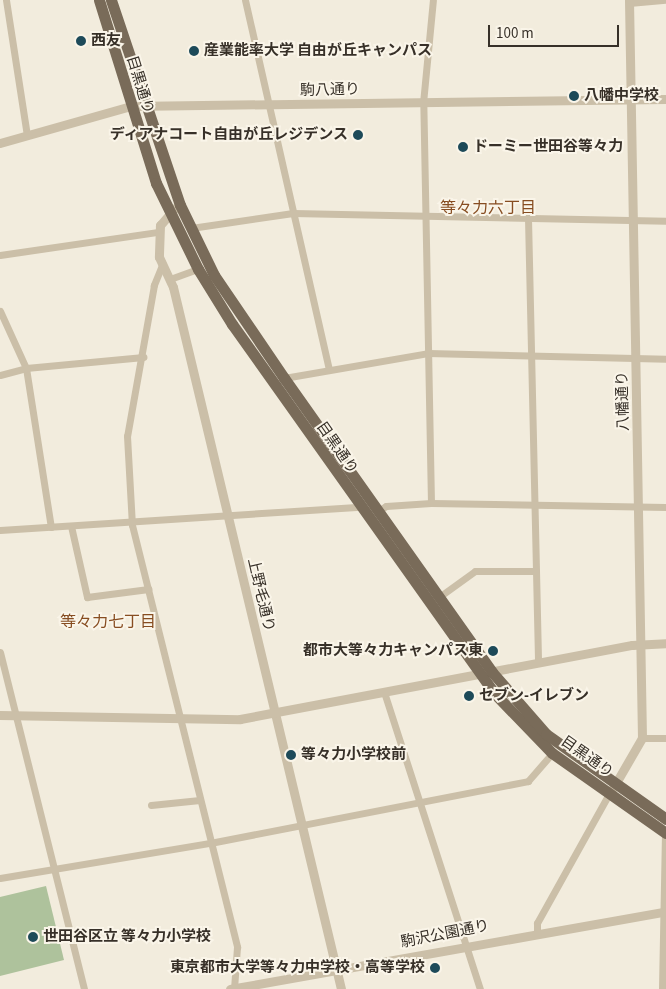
<!DOCTYPE html>
<meta charset="utf-8">
<style>
body{margin:0}
#map{position:relative;width:666px;height:989px;overflow:hidden;background:#f2ecdd;font-family:"Source Sans 3","Noto Sans JP",sans-serif}
div>[style]{position:absolute}
.green>*{inset:0;background:#aec29c}
.minor>*{height:7px;margin:-3.5px;padding:0 3.5px;transform-origin:3.5px;border-radius:3.5px;background:#cbbfa8}
.tertiary>*{height:9px;margin:-4.5px;padding:0 4.5px;transform-origin:4.5px;border-radius:4.5px;background:#cbbfa8}
.primary>*{height:11px;margin:-5.5px;padding:0 5.5px;transform-origin:5.5px;border-radius:5.5px;background:#796b59}
.dots>*{width:14px;height:14px;translate:-50% -50%;box-sizing:border-box;border:2px solid #faf5e9;border-radius:50%}
span{translate:-50% -50%;white-space:nowrap;text-align:center;line-height:1.15;-webkit-text-stroke:4px #faf5e9;paint-order:stroke}
.poi-label{font-size:15px;color:#373028;font-weight:700}
.left{translate:0 -50%;text-align:left}
.right{translate:-100% -50%;text-align:right}
.street-label{font-size:15px;color:#373028}
.neighbourhood-label{font-size:16px;color:#874d21}
.scale{position:absolute;left:488px;top:25px;width:131px;height:22px;box-sizing:border-box;border:2px solid #373028;border-top:0;padding-left:6px;font-size:15px;line-height:18px;white-space:nowrap;color:#373028;-webkit-text-stroke:4px #faf5e9;paint-order:stroke}
</style>
<div id="map">
<div class="green">
<i style="clip-path:polygon(46px 886px,64px 960px,0 976px,0 897px)"></i>
</div>
<div class="minor">
<i style="left:6px;top:0;width:137px;rotate:81.2deg"></i>
<i style="left:245px;top:0;width:379px;rotate:77.2deg"></i>
<i style="left:629px;top:3px;width:37px;rotate:-5deg"></i>
<i style="left:528px;top:218px;width:445px;rotate:88.7deg"></i>
<i style="left:191px;top:228px;width:103px;rotate:-8.4deg"></i>
<i style="left:293px;top:213px;width:373px;rotate:1.2deg"></i>
<i style="left:0;top:255px;width:160px;rotate:-8.3deg"></i>
<i style="left:162px;top:265px;width:22px;rotate:112deg"></i>
<i style="left:154px;top:285px;width:153px;rotate:100.1deg"></i>
<i style="left:127px;top:436px;width:89px;rotate:86.8deg"></i>
<i style="left:132px;top:525px;width:435px;rotate:76deg"></i>
<i style="left:237px;top:947px;width:42px;rotate:94.1deg"></i>
<i style="left:170px;top:279px;width:30px;rotate:-20deg"></i>
<i style="left:0;top:311px;width:63px;rotate:65.5deg"></i>
<i style="left:26px;top:368px;width:161px;rotate:81.1deg"></i>
<i style="left:0;top:375px;width:27px;rotate:-15deg"></i>
<i style="left:26px;top:368px;width:118px;rotate:-5.4deg"></i>
<i style="left:284px;top:378px;width:146px;rotate:-9.8deg"></i>
<i style="left:428px;top:353px;width:238px;rotate:1.4deg"></i>
<i style="left:431px;top:503px;width:400px;rotate:-91.1deg"></i>
<i style="left:423px;top:103px;width:103px;rotate:-84.5deg"></i>
<i style="left:378px;top:511px;width:9px;rotate:-32deg"></i>
<i style="left:386px;top:506px;width:45px;rotate:-3.8deg"></i>
<i style="left:431px;top:503px;width:235px;rotate:1deg"></i>
<i style="left:71px;top:526px;width:73px;rotate:77.3deg"></i>
<i style="left:87px;top:597px;width:62px;rotate:-7.5deg"></i>
<i style="left:0;top:530px;width:361px;rotate:-3.7deg"></i>
<i style="left:439px;top:597px;width:44px;rotate:-35.8deg"></i>
<i style="left:475px;top:571px;width:61px"></i>
<i style="left:0;top:652px;width:347px;rotate:76deg"></i>
<i style="left:384px;top:692px;width:312px;rotate:72.1deg"></i>
<i style="left:642px;top:738px;width:24px"></i>
<i style="left:151px;top:805px;width:49px;rotate:-5.8deg"></i>
<i style="left:0;top:878px;width:213px;rotate:-9.5deg"></i>
<i style="left:210px;top:843px;width:324px;rotate:-11deg"></i>
<i style="left:528px;top:781px;width:37px;rotate:-49deg"></i>
<i style="left:537px;top:932px;width:9px;rotate:-90deg"></i>
<i style="left:537px;top:923px;width:150px;rotate:-60.9deg"></i>
<i style="left:662px;top:989px;width:157px;rotate:-88.9deg"></i>
</div>
<div class="tertiary">
<i style="left:0;top:143px;width:136px;rotate:-15.8deg"></i>
<i style="left:131px;top:106px;width:535px;rotate:-0.75deg"></i>
<i style="left:175px;top:208px;width:23px;rotate:131deg"></i>
<i style="left:160px;top:225px;width:32px;rotate:92deg"></i>
<i style="left:159px;top:257px;width:33px;rotate:65deg"></i>
<i style="left:173px;top:287px;width:722px;rotate:76.54deg"></i>
<i style="left:0;top:715px;width:240px;rotate:1deg"></i>
<i style="left:240px;top:719px;width:399px;rotate:-10.7deg"></i>
<i style="left:632px;top:645px;width:34px;rotate:-3deg"></i>
<i style="left:613px;top:788px;width:58px;rotate:-59.9deg"></i>
<i style="left:642px;top:738px;width:738px;rotate:-91.01deg"></i>
<i style="left:230px;top:989px;width:443px;rotate:-10.1deg"></i>
</div>
<div class="primary">
<i style="left:99px;top:0;width:192px;rotate:72.7deg"></i>
<i style="left:156px;top:183px;width:96px;rotate:64deg"></i>
<i style="left:198px;top:269px;width:65px;rotate:58.3deg"></i>
<i style="left:232px;top:324px;width:454px;rotate:54.6deg"></i>
<i style="left:495px;top:694px;width:82px;rotate:46deg"></i>
<i style="left:552px;top:753px;width:139px;rotate:35.1deg"></i>
<i style="left:111px;top:0;width:216px;rotate:71.4deg"></i>
<i style="left:180px;top:205px;width:78px;rotate:64.1deg"></i>
<i style="left:214px;top:275px;width:125px;rotate:55.8deg"></i>
<i style="left:284px;top:378px;width:360px;rotate:54.7deg"></i>
<i style="left:492px;top:672px;width:82px;rotate:48.9deg"></i>
<i style="left:546px;top:734px;width:147px;rotate:35.3deg"></i>
</div>
<div class="dots">
<i style="left:81px;top:41px;background:#1d4a59"></i>
<i style="left:194px;top:51px;background:#1d4a59"></i>
<i style="left:574px;top:96px;background:#1d4a59"></i>
<i style="left:358px;top:135px;background:#1d4a59"></i>
<i style="left:463px;top:147px;background:#1d4a59"></i>
<i style="left:493px;top:651px;background:#1d4a59"></i>
<i style="left:469px;top:696px;background:#1d4a59"></i>
<i style="left:291px;top:755px;background:#1d4a59"></i>
<i style="left:33px;top:937px;background:#1d4a59"></i>
<i style="left:435px;top:968px;background:#1d4a59"></i>
</div>
<div class="poi-label">
<span class="left" style="left:91px;top:41px">西友</span>
<span class="left" style="left:204px;top:51px">産業能率大学 自由が丘キャンパス</span>
<span class="left" style="left:584px;top:96px">八幡中学校</span>
<span class="right" style="left:348px;top:135px">ディアナコート自由が丘レジデンス</span>
<span class="left" style="left:473px;top:147px">ドーミー世田谷等々力</span>
<span class="right" style="left:483px;top:651px">都市大等々力キャンパス東</span>
<span class="left" style="left:479px;top:696px">セブン-イレブン</span>
<span class="left" style="left:301px;top:755px">等々力小学校前</span>
<span class="left" style="left:43px;top:937px">世田谷区立 等々力小学校</span>
<span class="right" style="left:425px;top:968px">東京都市大学等々力中学校・高等学校</span>
</div>
<div class="street-label">
<span style="left:140px;top:85px;rotate:73deg">目黒通り</span>
<span style="left:330px;top:90px;rotate:-1deg">駒八通り</span>
<span style="left:623px;top:401px;rotate:-91deg">八幡通り</span>
<span style="left:337px;top:448px;rotate:55deg">目黒通り</span>
<span style="left:261px;top:595px;rotate:77deg">上野毛通り</span>
<span style="left:587px;top:757px;rotate:35deg">目黒通り</span>
<span style="left:445px;top:934px;rotate:-11deg">駒沢公園通り</span>
</div>
<div class="neighbourhood-label">
<span style="left:488px;top:208px">等々力六丁目</span>
<span style="left:108px;top:622px">等々力七丁目</span>
</div>
<div class="scale">100 m</div>
</div>
